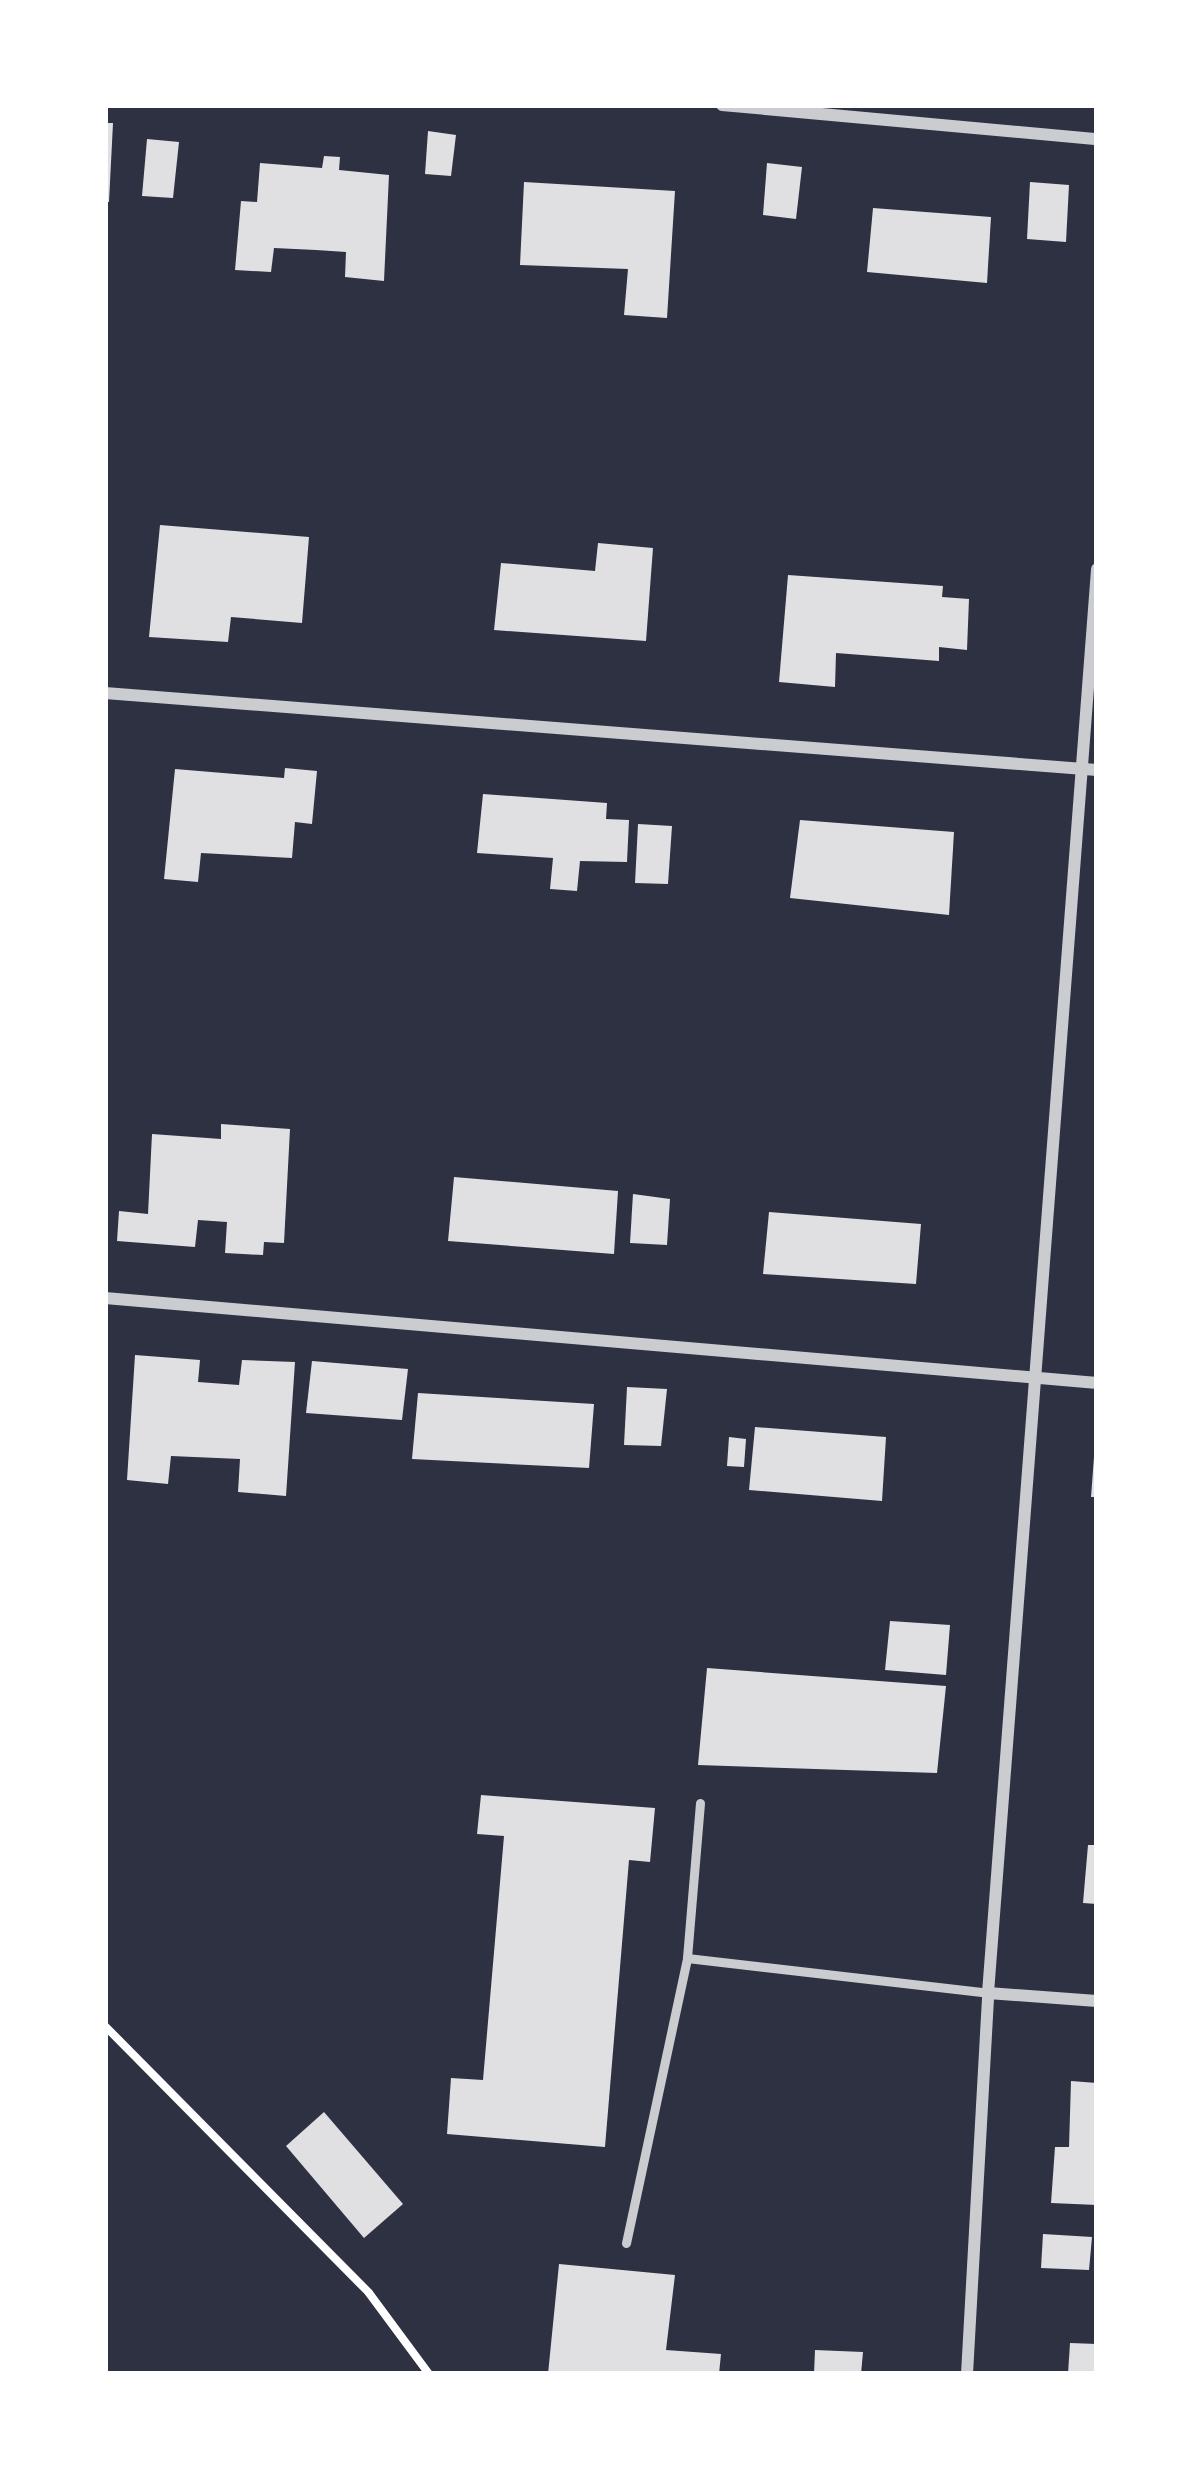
<!DOCTYPE html>
<style>
body{margin:0}
#map{position:relative;width:1202px;height:2479px;overflow:hidden;background:#2d3142;font-family:"Open Sans",sans-serif}
div>[style]{position:absolute}
.building>*{inset:0;background:#e0e0e3}
.path>*{height:8px;margin:-4px;padding:0 4px;transform-origin:4px;border-radius:4px;background:#fff}
.service>*{height:9px;margin:-4.5px;padding:0 4.5px;transform-origin:4.5px;border-radius:4.5px;background:#caccd0}
.minor>*{height:12px;margin:-6px;padding:0 6px;transform-origin:6px;border-radius:6px;background:#caccd0}
span{translate:-50% -50%;white-space:nowrap;text-align:center;line-height:1.15;-webkit-text-stroke:9px #fff;paint-order:stroke}
.frame{position:absolute;inset:0;border:108px solid #fff;pointer-events:none}
</style>
<div id="map">
<div class="building">
<i style="clip-path:polygon(105px 123px,113px 123px,109px 202px,105px 202px)"></i>
<i style="clip-path:polygon(428px 131px,456px 135px,451px 176px,425px 174px)"></i>
<i style="clip-path:polygon(147px 139px,179px 142px,173px 198px,142px 196px)"></i>
<i style="clip-path:polygon(324px 156px,340px 157px,339px 170px,389px 175px,384px 281px,345px 277px,346px 252px,316px 250px,274px 248px,271px 272px,235px 270px,241px 201px,257px 202px,260px 163px,322px 168px)"></i>
<i style="clip-path:polygon(767px 163px,802px 167px,796px 219px,763px 215px)"></i>
<i style="clip-path:polygon(524px 182px,675px 191px,667px 318px,624px 315px,628px 269px,520px 265px)"></i>
<i style="clip-path:polygon(1030px 182px,1069px 185px,1066px 242px,1027px 239px)"></i>
<i style="clip-path:polygon(873px 208px,991px 217px,987px 283px,867px 272px)"></i>
<i style="clip-path:polygon(160px 525px,309px 537px,302px 623px,231px 617px,228px 642px,149px 637px)"></i>
<i style="clip-path:polygon(598px 543px,653px 548px,646px 641px,494px 630px,501px 563px,595px 571px)"></i>
<i style="clip-path:polygon(788px 575px,943px 586px,942px 597px,969px 599px,967px 650px,939px 647px,939px 661px,836px 653px,835px 687px,779px 682px)"></i>
<i style="clip-path:polygon(285px 768px,317px 771px,312px 824px,295px 822px,292px 858px,201px 853px,198px 882px,164px 879px,175px 769px,284px 778px)"></i>
<i style="clip-path:polygon(483px 794px,607px 803px,606px 819px,629px 820px,627px 862px,580px 861px,577px 891px,550px 889px,553px 858px,477px 853px)"></i>
<i style="clip-path:polygon(800px 820px,954px 832px,949px 915px,790px 898px)"></i>
<i style="clip-path:polygon(638px 824px,672px 826px,668px 884px,635px 883px)"></i>
<i style="clip-path:polygon(221px 1124px,290px 1129px,284px 1243px,264px 1242px,263px 1255px,225px 1253px,227px 1222px,198px 1220px,195px 1247px,117px 1241px,119px 1211px,148px 1214px,152px 1134px,221px 1139px)"></i>
<i style="clip-path:polygon(454px 1177px,618px 1191px,614px 1254px,448px 1241px)"></i>
<i style="clip-path:polygon(633px 1194px,670px 1199px,667px 1245px,630px 1243px)"></i>
<i style="clip-path:polygon(769px 1212px,921px 1224px,916px 1284px,763px 1274px)"></i>
<i style="clip-path:polygon(135px 1355px,200px 1360px,198px 1382px,239px 1385px,242px 1360px,295px 1362px,286px 1496px,238px 1492px,240px 1459px,171px 1456px,168px 1484px,127px 1480px)"></i>
<i style="clip-path:polygon(312px 1361px,408px 1369px,402px 1420px,306px 1413px)"></i>
<i style="clip-path:polygon(627px 1387px,667px 1389px,661px 1446px,624px 1445px)"></i>
<i style="clip-path:polygon(418px 1393px,594px 1404px,589px 1468px,412px 1459px)"></i>
<i style="clip-path:polygon(755px 1427px,886px 1437px,882px 1501px,749px 1490px)"></i>
<i style="clip-path:polygon(729px 1437px,746px 1439px,744px 1467px,727px 1466px)"></i>
<i style="clip-path:polygon(1094px 1457px,1097px 1457px,1097px 1497px,1091px 1497px)"></i>
<i style="clip-path:polygon(890px 1621px,950px 1625px,946px 1675px,885px 1670px)"></i>
<i style="clip-path:polygon(707px 1668px,946px 1686px,937px 1773px,698px 1765px)"></i>
<i style="clip-path:polygon(481px 1795px,655px 1808px,650px 1862px,629px 1860px,605px 2147px,447px 2134px,451px 2078px,483px 2080px,504px 1836px,477px 1834px)"></i>
<i style="clip-path:polygon(1088px 1845px,1097px 1845px,1097px 1904px,1083px 1903px)"></i>
<i style="clip-path:polygon(1071px 2081px,1097px 2083px,1097px 2205px,1051px 2203px,1055px 2147px,1069px 2147px)"></i>
<i style="clip-path:polygon(324px 2112px,403px 2204px,364px 2238px,286px 2146px)"></i>
<i style="clip-path:polygon(1043px 2234px,1092px 2237px,1089px 2270px,1041px 2268px)"></i>
<i style="clip-path:polygon(559px 2264px,675px 2275px,666px 2350px,721px 2354px,719px 2374px,548px 2374px)"></i>
<i style="clip-path:polygon(1070px 2343px,1097px 2344px,1097px 2374px,1068px 2374px)"></i>
<i style="clip-path:polygon(815px 2350px,863px 2352px,861px 2374px,814px 2374px)"></i>
</div>
<div class="path">
<i style="left:105px;top:2026px;width:375px;rotate:45.3deg"></i>
<i style="left:369px;top:2293px;width:101px;rotate:53.5deg"></i>
</div>
<div class="service">
<i style="left:700px;top:1803px;width:156px;rotate:94.8deg"></i>
<i style="left:687px;top:1958px;width:303px;rotate:6.6deg"></i>
<i style="left:626px;top:2243px;width:291px;rotate:-77.9deg"></i>
</div>
<div class="minor">
<i style="left:722px;top:105px;width:377px;rotate:5.2deg"></i>
<i style="left:105px;top:693px;width:995px;rotate:4.44deg"></i>
<i style="left:105px;top:1298px;width:996px;rotate:4.9deg"></i>
<i style="left:988px;top:1993px;width:109px;rotate:4.2deg"></i>
<i style="left:967px;top:2374px;width:382px;rotate:-86.8deg"></i>
<i style="left:988px;top:1993px;width:1428px;rotate:-85.62deg"></i>
</div>
<div class="frame"></div>
</div>
